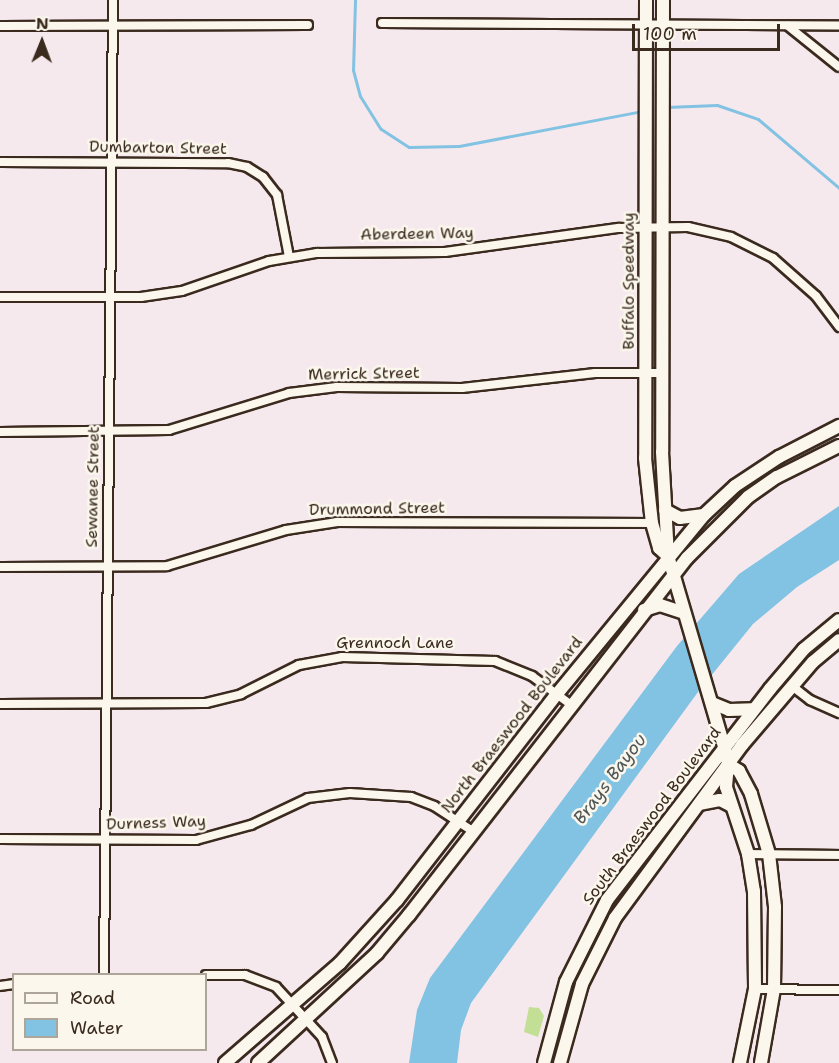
<!DOCTYPE html>
<style>
body{margin:0}
#map{position:relative;width:839px;height:1063px;overflow:hidden;background:#f6e9ee;font-family:"Shantell Sans",sans-serif}
div>[style]{position:absolute}
.green>*{inset:0;background:#c3df96}
.water>*{inset:0;background:#82c2e2}
.stream>*{height:3px;margin:-1.5px;padding:0 1.5px;transform-origin:1.5px;border-radius:1.5px;background:#82c2e2}
.roads{filter:drop-shadow(2px 0 #3b2a1e) drop-shadow(-2px 0 #3b2a1e) drop-shadow(0 2px #3b2a1e) drop-shadow(0 -2px #3b2a1e)}
.street>*{height:8px;margin:-4px;padding:0 4px;transform-origin:4px;border-radius:4px;background:#fbf7ec}
.secondary>*{height:12px;margin:-6px;padding:0 6px;transform-origin:6px;border-radius:6px;background:#fbf7ec}
span{translate:-50% -50%;white-space:nowrap;text-align:center;line-height:1.15;-webkit-text-stroke:5px #fbf7ec;paint-order:stroke}
.street-label{font-size:16px;color:#3b2a1e}
.water-label{font-size:18px;color:#505859;font-style:italic}
.legend{position:absolute;left:12px;top:973px;width:195px;height:78px;box-sizing:border-box;background:#fbf7ec;border:2px solid #aea59a;margin:0;padding:8px 10px;list-style:none;font-size:18px;color:#3b2a1e}
.legend li{display:flex;align-items:center;gap:12px;height:30px}
.legend b{width:30px;border:2px solid #aea59a}
.north{position:absolute;left:12px;top:12px;width:60px;height:60px;-webkit-text-stroke:4px #fbf7ec;paint-order:stroke;rotate:1deg;font-size:16px;font-weight:700;line-height:24px;text-align:center;color:#3b2a1e}
.north::after{content:'';display:block;margin:auto;width:21px;height:27px;background:#3b2a1e;clip-path:polygon(50% 0,100% 100%,50% 72%,0 100%)}
.scale{position:absolute;left:632px;top:24px;width:148px;height:27px;box-sizing:border-box;border:3px solid #3b2a1e;border-top:0;padding-left:8px;font-size:18px;line-height:21px;white-space:nowrap;color:#3b2a1e;-webkit-text-stroke:4px #fbf7ec;paint-order:stroke}
</style>
<div id="map">
<div class="green">
<i style="clip-path:polygon(529px 1007px,539px 1008px,544px 1016px,538px 1037px,524px 1032px)"></i>
</div>
<div class="water">
<i style="clip-path:polygon(839px 506px,839px 560px,797px 587px,753px 624px,698px 692px,471px 1003px,461px 1030px,457px 1063px,409px 1063px,417px 1010px,430px 978px,677px 646px,739px 574px)"></i>
</div>
<div class="stream">
<i style="left:355px;top:0;width:70px;rotate:91.6deg"></i>
<i style="left:353px;top:70px;width:27px;rotate:75deg"></i>
<i style="left:360px;top:96px;width:39px;rotate:58deg"></i>
<i style="left:381px;top:129px;width:33px;rotate:33deg"></i>
<i style="left:409px;top:147px;width:50px;rotate:-1.1deg"></i>
<i style="left:459px;top:146px;width:186px;rotate:-10.8deg"></i>
<i style="left:666px;top:107px;width:51px;rotate:-2.2deg"></i>
<i style="left:717px;top:105px;width:43px;rotate:18.9deg"></i>
<i style="left:758px;top:119px;width:106px;rotate:40.4deg"></i>
</div>
<div class="roads">
<div class="street">
<i style="left:382px;top:23px;width:457px;rotate:0.3deg"></i>
<i style="left:0;top:26px;width:308px;rotate:-0.2deg"></i>
<i style="left:788px;top:26px;width:65px;rotate:38.8deg"></i>
<i style="left:0;top:162px;width:228px;rotate:0.3deg"></i>
<i style="left:228px;top:163px;width:19px;rotate:12deg"></i>
<i style="left:247px;top:167px;width:19px;rotate:32deg"></i>
<i style="left:263px;top:177px;width:23px;rotate:52deg"></i>
<i style="left:277px;top:195px;width:63px;rotate:79deg"></i>
<i style="left:0;top:297px;width:141px"></i>
<i style="left:141px;top:297px;width:41px;rotate:-8.3deg"></i>
<i style="left:182px;top:291px;width:92px;rotate:-19deg"></i>
<i style="left:269px;top:261px;width:49px;rotate:-9.5deg"></i>
<i style="left:317px;top:253px;width:128px;rotate:-0.4deg"></i>
<i style="left:445px;top:252px;width:176px;rotate:-7.9deg"></i>
<i style="left:619px;top:228px;width:69px;rotate:-0.8deg"></i>
<i style="left:688px;top:227px;width:44px;rotate:13.1deg"></i>
<i style="left:731px;top:237px;width:47px;rotate:26.6deg"></i>
<i style="left:773px;top:258px;width:57px;rotate:41.5deg"></i>
<i style="left:816px;top:296px;width:39px;rotate:53deg"></i>
<i style="left:0;top:432px;width:169px;rotate:-0.7deg"></i>
<i style="left:169px;top:430px;width:126px;rotate:-17.1deg"></i>
<i style="left:289px;top:393px;width:48px;rotate:-7.1deg"></i>
<i style="left:337px;top:387px;width:125px;rotate:0.5deg"></i>
<i style="left:462px;top:388px;width:134px;rotate:-6.4deg"></i>
<i style="left:595px;top:373px;width:67px"></i>
<i style="left:0;top:567px;width:167px;rotate:-0.3deg"></i>
<i style="left:167px;top:566px;width:124px;rotate:-16.8deg"></i>
<i style="left:286px;top:530px;width:52px;rotate:-8.9deg"></i>
<i style="left:337px;top:522px;width:315px;rotate:0.2deg"></i>
<i style="left:792px;top:686px;width:23px;rotate:38deg"></i>
<i style="left:810px;top:700px;width:32px;rotate:24deg"></i>
<i style="left:0;top:704px;width:206px;rotate:-0.3deg"></i>
<i style="left:206px;top:703px;width:36px;rotate:-14deg"></i>
<i style="left:241px;top:694px;width:65px;rotate:-26.6deg"></i>
<i style="left:299px;top:665px;width:44px;rotate:-10.5deg"></i>
<i style="left:342px;top:657px;width:153px;rotate:1.5deg"></i>
<i style="left:495px;top:661px;width:40px;rotate:22deg"></i>
<i style="left:532px;top:676px;width:47px;rotate:36.4deg"></i>
<i style="left:0;top:839px;width:196px;rotate:0.3deg"></i>
<i style="left:196px;top:840px;width:57px;rotate:-15.3deg"></i>
<i style="left:251px;top:825px;width:63px;rotate:-25.3deg"></i>
<i style="left:308px;top:798px;width:42px;rotate:-6.8deg"></i>
<i style="left:350px;top:793px;width:61px;rotate:3.8deg"></i>
<i style="left:411px;top:797px;width:25px;rotate:21deg"></i>
<i style="left:434px;top:806px;width:48px;rotate:33deg"></i>
<i style="left:748px;top:854px;width:91px;rotate:0.6deg"></i>
<i style="left:104px;top:974px;width:974px;rotate:-89.47deg"></i>
<i style="left:206px;top:975px;width:39px"></i>
<i style="left:245px;top:975px;width:33px;rotate:21deg"></i>
<i style="left:276px;top:987px;width:68px;rotate:47.4deg"></i>
<i style="left:322px;top:1037px;width:28px;rotate:69deg"></i>
<i style="left:0;top:986px;width:14px;rotate:-8deg"></i>
<i style="left:755px;top:989px;width:84px;rotate:0.7deg"></i>
</div>
<div class="secondary">
<i style="left:646px;top:0;width:458px;rotate:90.1deg"></i>
<i style="left:645px;top:458px;width:65px;rotate:83.9deg"></i>
<i style="left:652px;top:523px;width:26px;rotate:74deg"></i>
<i style="left:659px;top:548px;width:12px;rotate:42deg"></i>
<i style="left:663px;top:0;width:452px;rotate:90.1deg"></i>
<i style="left:662px;top:452px;width:104px;rotate:86.7deg"></i>
<i style="left:668px;top:556px;width:198px;rotate:73.6deg"></i>
<i style="left:724px;top:746px;width:18px;rotate:77deg"></i>
<i style="left:728px;top:764px;width:23px;rotate:95deg"></i>
<i style="left:726px;top:787px;width:71px;rotate:71.8deg"></i>
<i style="left:748px;top:854px;width:37px;rotate:81deg"></i>
<i style="left:754px;top:891px;width:98px;rotate:89.4deg"></i>
<i style="left:755px;top:989px;width:76px;rotate:101.5deg"></i>
<i style="left:665px;top:510px;width:17px;rotate:28deg"></i>
<i style="left:680px;top:518px;width:24px;rotate:-7deg"></i>
<i style="left:644px;top:610px;width:17px;rotate:-17deg"></i>
<i style="left:660px;top:605px;width:25px;rotate:18deg"></i>
<i style="left:712px;top:703px;width:18px;rotate:22deg"></i>
<i style="left:729px;top:710px;width:24px;rotate:-2deg"></i>
<i style="left:728px;top:764px;width:13px;rotate:32deg"></i>
<i style="left:739px;top:771px;width:26px;rotate:62deg"></i>
<i style="left:751px;top:794px;width:63px;rotate:73.3deg"></i>
<i style="left:769px;top:854px;width:53px;rotate:83.5deg"></i>
<i style="left:775px;top:907px;width:82px;rotate:90.7deg"></i>
<i style="left:774px;top:989px;width:75px;rotate:100deg"></i>
<i style="left:699px;top:804px;width:21px;rotate:-11deg"></i>
<i style="left:720px;top:800px;width:13px;rotate:27deg"></i>
<i style="left:225px;top:1063px;width:152px;rotate:-41deg"></i>
<i style="left:340px;top:963px;width:85px;rotate:-47.9deg"></i>
<i style="left:397px;top:900px;width:261px;rotate:-52.2deg"></i>
<i style="left:557px;top:694px;width:232px;rotate:-50.6deg"></i>
<i style="left:704px;top:515px;width:42px;rotate:-43.1deg"></i>
<i style="left:735px;top:486px;width:53px;rotate:-33.4deg"></i>
<i style="left:779px;top:457px;width:68px;rotate:-27.3deg"></i>
<i style="left:258px;top:1063px;width:162px;rotate:-42.7deg"></i>
<i style="left:377px;top:953px;width:50px;rotate:-49.9deg"></i>
<i style="left:409px;top:915px;width:452px;rotate:-52.1deg"></i>
<i style="left:687px;top:558px;width:86px;rotate:-45deg"></i>
<i style="left:748px;top:497px;width:35px;rotate:-35deg"></i>
<i style="left:777px;top:477px;width:69px;rotate:-26.6deg"></i>
<i style="left:544px;top:1063px;width:84px;rotate:-74.8deg"></i>
<i style="left:566px;top:982px;width:92px;rotate:-63.4deg"></i>
<i style="left:607px;top:900px;width:267px;rotate:-52.3deg"></i>
<i style="left:770px;top:689px;width:52px;rotate:-49.6deg"></i>
<i style="left:804px;top:649px;width:45px;rotate:-39.6deg"></i>
<i style="left:560px;top:1063px;width:82px;rotate:-74.4deg"></i>
<i style="left:582px;top:984px;width:74px;rotate:-63.4deg"></i>
<i style="left:615px;top:918px;width:215px;rotate:-53.7deg"></i>
<i style="left:742px;top:745px;width:109px;rotate:-49.5deg"></i>
<i style="left:813px;top:662px;width:34px;rotate:-40deg"></i>
</div>
</div>
<div class="street-label">
<span style="left:158px;top:148px;rotate:1deg">Dumbarton Street</span>
<span style="left:417px;top:234px;rotate:-1deg">Aberdeen Way</span>
<span style="left:629px;top:281px;rotate:-90deg">Buffalo Speedway</span>
<span style="left:364px;top:374px;rotate:-1deg">Merrick Street</span>
<span style="left:93px;top:487px;rotate:-89deg">Sewanee Street</span>
<span style="left:377px;top:509px;rotate:-1deg">Drummond Street</span>
<span style="left:395px;top:643px">Grennoch Lane</span>
<span style="left:512px;top:725px;rotate:-52deg">North Braeswood Boulevard</span>
<span style="left:652px;top:816px;rotate:-53deg">South Braeswood Boulevard</span>
<span style="left:156px;top:823px;rotate:-2deg">Durness Way</span>
</div>
<div class="water-label">
<span style="left:610px;top:779px;rotate:-53deg">Brays Bayou</span>
</div>
<ul class="legend">
<li><b style="height:8px;background:#fbf7ec"></b>Road</li>
<li><b style="height:16px;background:#82c2e2"></b>Water</li>
</ul>
<div class="north">N</div>
<div class="scale">100 m</div>
</div>
